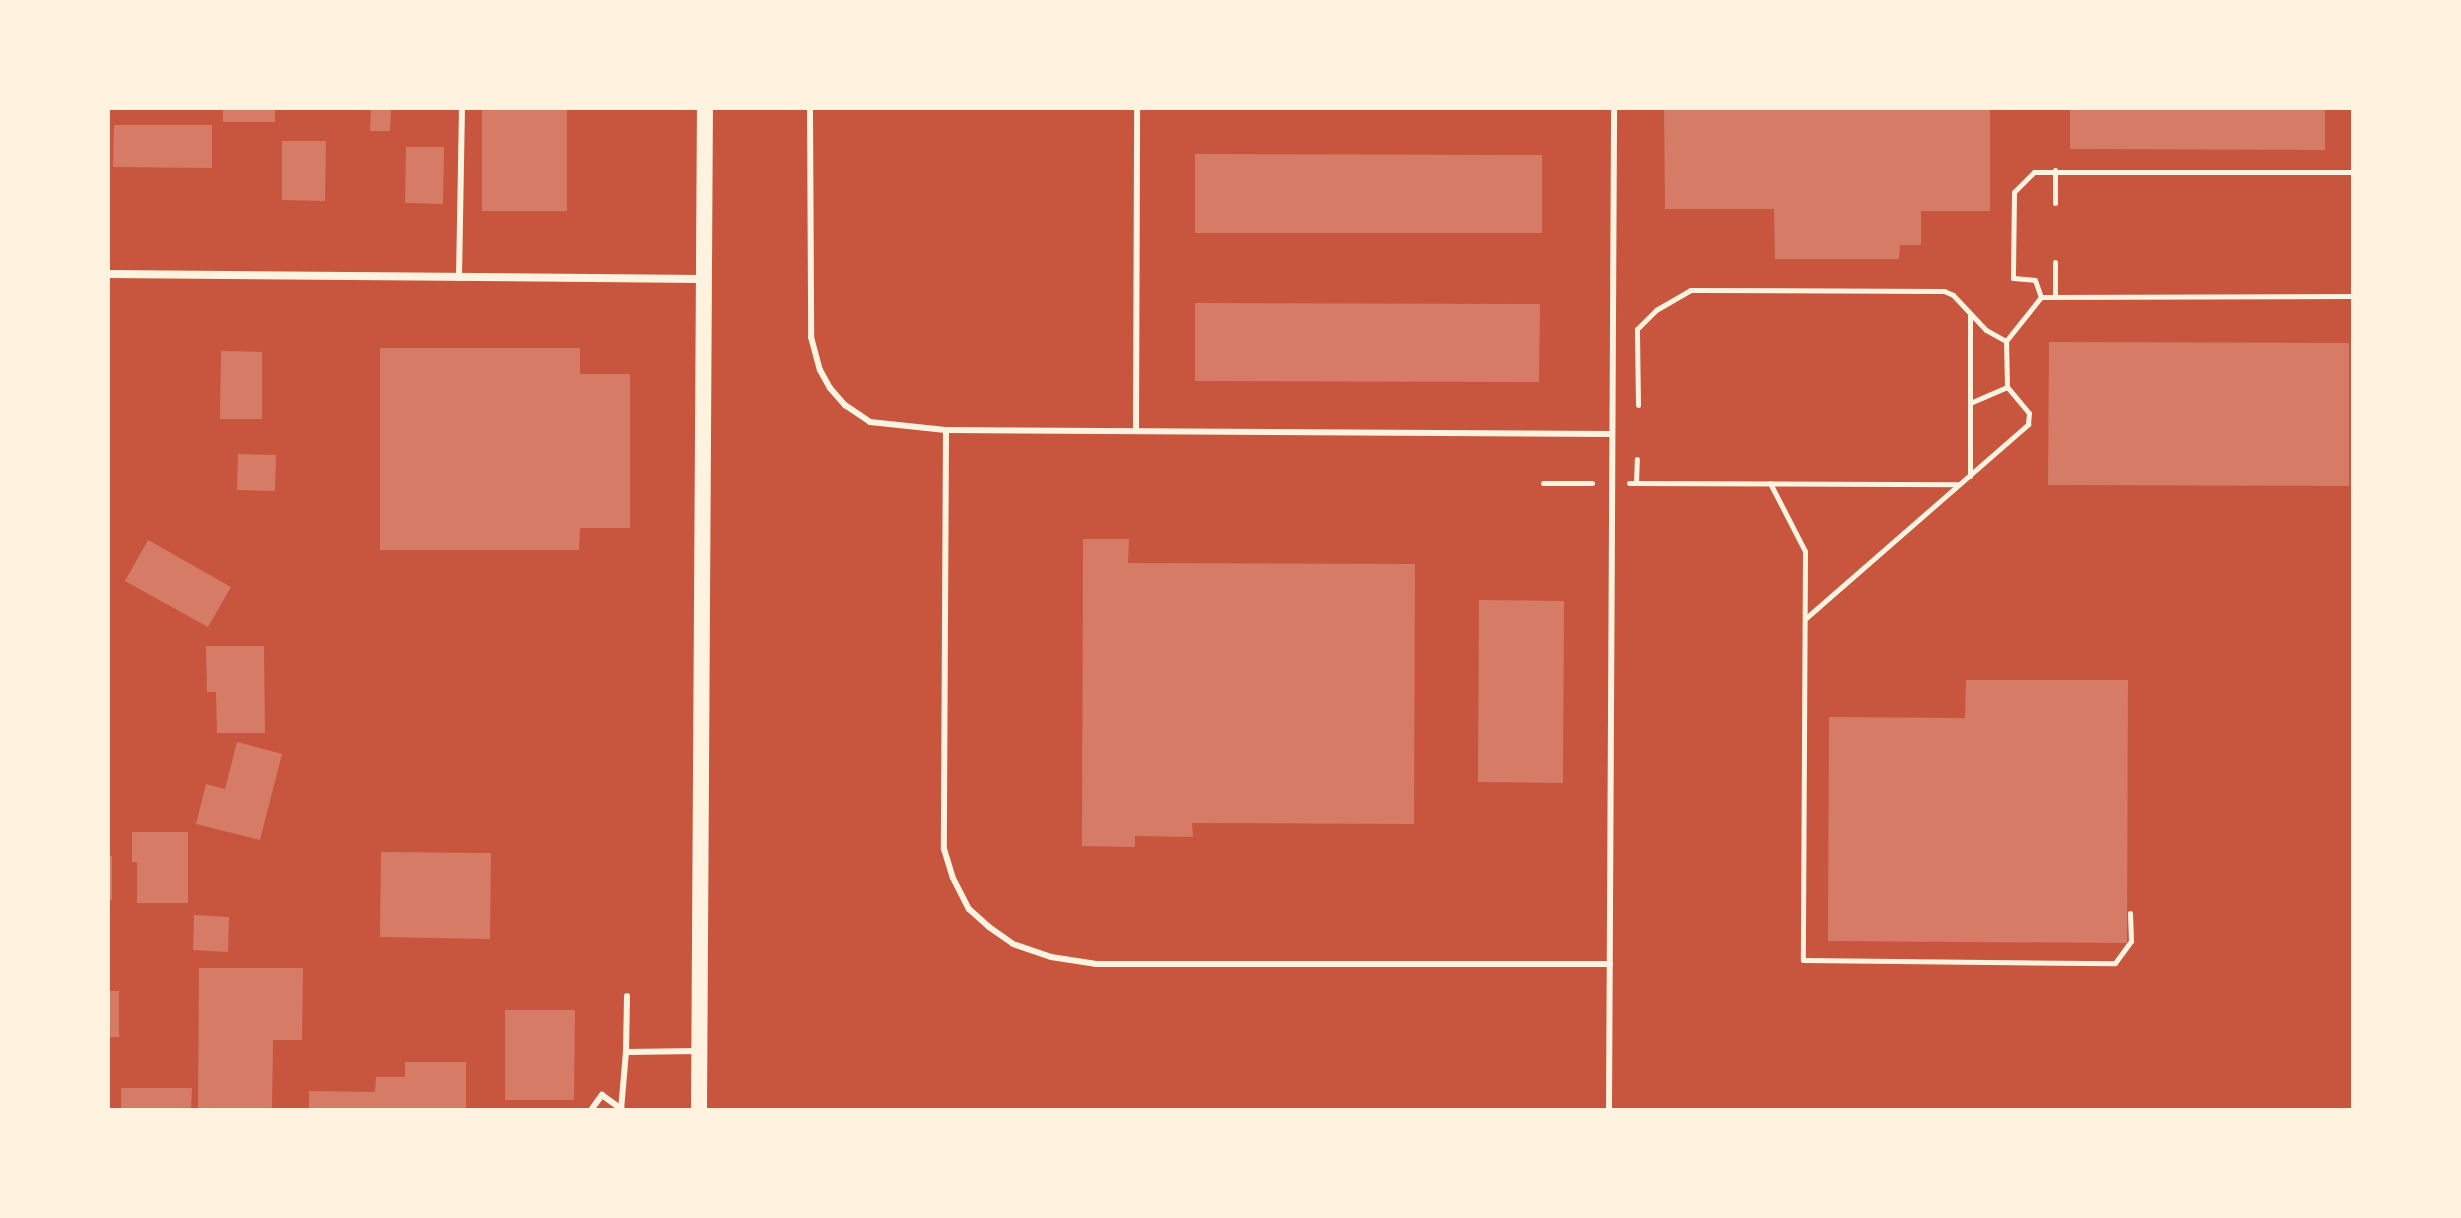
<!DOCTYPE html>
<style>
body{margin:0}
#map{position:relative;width:2461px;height:1218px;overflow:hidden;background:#c8553d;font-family:Inter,sans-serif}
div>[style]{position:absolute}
.building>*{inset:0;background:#d67c66}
.path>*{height:5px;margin:-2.5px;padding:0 2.5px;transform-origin:2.5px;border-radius:2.5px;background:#fff3e0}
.service>*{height:6px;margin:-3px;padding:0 3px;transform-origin:3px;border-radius:3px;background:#fff3e0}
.minor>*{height:8px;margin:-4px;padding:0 4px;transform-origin:4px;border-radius:4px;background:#fff3e0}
.secondary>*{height:16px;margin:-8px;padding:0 8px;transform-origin:8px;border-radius:8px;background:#fff3e0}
span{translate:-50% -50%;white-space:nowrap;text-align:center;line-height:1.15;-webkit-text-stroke:6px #fff3e0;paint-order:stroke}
.frame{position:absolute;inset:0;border:110px solid #fff3e0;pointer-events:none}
</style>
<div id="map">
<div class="building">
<i style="clip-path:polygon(223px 108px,275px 108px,275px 122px,223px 122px)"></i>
<i style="clip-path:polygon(371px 108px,391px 108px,390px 131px,370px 131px)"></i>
<i style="clip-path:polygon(482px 108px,567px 108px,567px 211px,482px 211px)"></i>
<i style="clip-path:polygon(1664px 108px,1990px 108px,1990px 211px,1921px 211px,1921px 245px,1900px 245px,1899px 259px,1775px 259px,1774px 209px,1665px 209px)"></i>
<i style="clip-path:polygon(2070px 108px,2325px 108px,2325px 150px,2070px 149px)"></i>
<i style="clip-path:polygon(114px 125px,212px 125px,212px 168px,113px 167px)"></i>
<i style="clip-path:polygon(282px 141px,326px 141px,325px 201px,282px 200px)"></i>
<i style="clip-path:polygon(406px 147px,444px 147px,443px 204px,405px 203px)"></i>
<i style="clip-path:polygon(1195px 154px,1542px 155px,1542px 233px,1195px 233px)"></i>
<i style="clip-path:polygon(1195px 303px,1540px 304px,1539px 382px,1195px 381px)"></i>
<i style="clip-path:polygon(2049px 342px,2349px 343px,2349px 486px,2048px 485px)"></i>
<i style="clip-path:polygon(380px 348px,580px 348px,580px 374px,630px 374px,630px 528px,580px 528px,579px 550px,380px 550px)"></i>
<i style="clip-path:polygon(221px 351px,262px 352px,262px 419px,220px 419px)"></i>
<i style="clip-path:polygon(238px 454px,276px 455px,275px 491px,237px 490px)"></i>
<i style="clip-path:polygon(1083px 539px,1129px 539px,1128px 563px,1415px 564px,1414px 824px,1192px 823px,1193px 837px,1135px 836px,1135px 847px,1082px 846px)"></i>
<i style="clip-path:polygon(148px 540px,231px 587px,208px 627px,125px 581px)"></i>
<i style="clip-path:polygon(1479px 600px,1564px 601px,1563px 783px,1478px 782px)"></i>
<i style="clip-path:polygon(206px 646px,264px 646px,265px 733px,217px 733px,216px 692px,207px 692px)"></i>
<i style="clip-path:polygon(1966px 680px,2128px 680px,2127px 943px,1828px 941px,1829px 717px,1965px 718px)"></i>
<i style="clip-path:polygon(237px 742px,282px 754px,260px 840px,196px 824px,206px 784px,225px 789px)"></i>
<i style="clip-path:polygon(132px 832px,188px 832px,188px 903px,137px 903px,137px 862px,132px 862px)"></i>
<i style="clip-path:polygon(381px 852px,491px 853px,490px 939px,380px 937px)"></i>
<i style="clip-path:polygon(108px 856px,112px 856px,112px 900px,108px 900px)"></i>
<i style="clip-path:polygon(194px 915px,229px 917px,228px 952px,193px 950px)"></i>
<i style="clip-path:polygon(199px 968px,303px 968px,302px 1040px,273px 1040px,272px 1110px,198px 1110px)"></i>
<i style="clip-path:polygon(108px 991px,119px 991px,119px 1037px,108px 1037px)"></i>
<i style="clip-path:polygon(505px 1010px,575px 1010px,574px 1100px,505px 1100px)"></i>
<i style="clip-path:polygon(405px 1062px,466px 1062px,466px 1110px,309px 1110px,309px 1091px,375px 1092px,376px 1077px,405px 1077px)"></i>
<i style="clip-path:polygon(121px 1088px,192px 1088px,191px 1110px,121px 1110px)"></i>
</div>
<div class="path">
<i style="left:2353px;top:172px;width:319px;rotate:180deg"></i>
<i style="left:2034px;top:172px;width:28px;rotate:135deg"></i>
<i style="left:2014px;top:192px;width:86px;rotate:90.7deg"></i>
<i style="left:2013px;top:278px;width:22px;rotate:5deg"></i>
<i style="left:2035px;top:280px;width:18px;rotate:71deg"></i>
<i style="left:2041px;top:297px;width:312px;rotate:-0.2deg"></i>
<i style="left:2055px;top:203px;width:33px;rotate:-90deg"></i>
<i style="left:2055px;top:295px;width:33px;rotate:-90deg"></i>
<i style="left:1970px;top:403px;width:40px;rotate:-23.4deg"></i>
<i style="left:1638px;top:405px;width:76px;rotate:-90.8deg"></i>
<i style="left:1637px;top:329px;width:27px;rotate:-45deg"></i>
<i style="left:1656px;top:310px;width:39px;rotate:-30deg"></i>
<i style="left:1690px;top:290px;width:254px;rotate:0.2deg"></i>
<i style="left:1944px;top:291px;width:10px;rotate:24deg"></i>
<i style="left:1953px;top:295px;width:48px;rotate:46.7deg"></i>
<i style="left:1986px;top:330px;width:23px;rotate:29deg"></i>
<i style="left:1970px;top:476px;width:161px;rotate:-90deg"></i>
<i style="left:1543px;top:483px;width:49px"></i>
<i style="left:1629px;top:483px;width:330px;rotate:0.2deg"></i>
<i style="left:1636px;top:483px;width:24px;rotate:-88deg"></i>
<i style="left:1770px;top:483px;width:76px;rotate:62.8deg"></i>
<i style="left:1805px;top:551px;width:409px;rotate:90.3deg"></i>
<i style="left:1803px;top:960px;width:312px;rotate:0.6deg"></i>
<i style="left:2115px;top:963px;width:27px;rotate:-54deg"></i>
<i style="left:2131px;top:941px;width:28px;rotate:-92deg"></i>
<i style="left:1806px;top:618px;width:295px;rotate:-41.1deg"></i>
<i style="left:2028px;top:424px;width:11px;rotate:-85deg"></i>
<i style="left:2029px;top:413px;width:34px;rotate:-130deg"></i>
<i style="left:2007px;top:387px;width:46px;rotate:-91.2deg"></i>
<i style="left:2006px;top:341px;width:56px;rotate:-51.5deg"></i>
</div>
<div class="service">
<i style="left:810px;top:108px;width:229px;rotate:89.7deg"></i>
<i style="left:811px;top:337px;width:34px;rotate:75deg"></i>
<i style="left:820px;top:370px;width:21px;rotate:61deg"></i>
<i style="left:830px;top:388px;width:23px;rotate:49deg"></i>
<i style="left:845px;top:405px;width:30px;rotate:34deg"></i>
<i style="left:870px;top:422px;width:76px;rotate:6deg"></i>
<i style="left:946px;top:430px;width:665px;rotate:0.34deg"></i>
<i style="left:459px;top:278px;width:170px;rotate:-89deg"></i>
<i style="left:946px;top:430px;width:419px;rotate:90.3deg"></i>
<i style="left:944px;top:849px;width:30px;rotate:73deg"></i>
<i style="left:953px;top:878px;width:35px;rotate:63deg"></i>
<i style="left:969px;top:909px;width:27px;rotate:42deg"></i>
<i style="left:989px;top:927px;width:29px;rotate:35deg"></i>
<i style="left:1013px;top:944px;width:40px;rotate:18.9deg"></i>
<i style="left:1051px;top:957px;width:46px;rotate:8.8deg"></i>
<i style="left:1096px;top:964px;width:514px"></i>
<i style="left:1136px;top:431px;width:323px;rotate:-89.8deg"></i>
<i style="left:627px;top:996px;width:56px;rotate:91deg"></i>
<i style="left:626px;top:1052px;width:73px;rotate:-0.8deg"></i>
<i style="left:591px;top:1110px;width:19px;rotate:-54deg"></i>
<i style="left:602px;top:1095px;width:26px;rotate:36deg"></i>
<i style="left:621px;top:1110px;width:58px;rotate:-85.1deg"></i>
<i style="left:1609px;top:1110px;width:1002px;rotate:-89.71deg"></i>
</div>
<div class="minor">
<i style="left:108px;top:274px;width:595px;rotate:0.48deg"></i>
</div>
<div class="secondary">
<i style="left:699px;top:1110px;width:1002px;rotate:-89.66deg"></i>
</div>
<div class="frame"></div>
</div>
